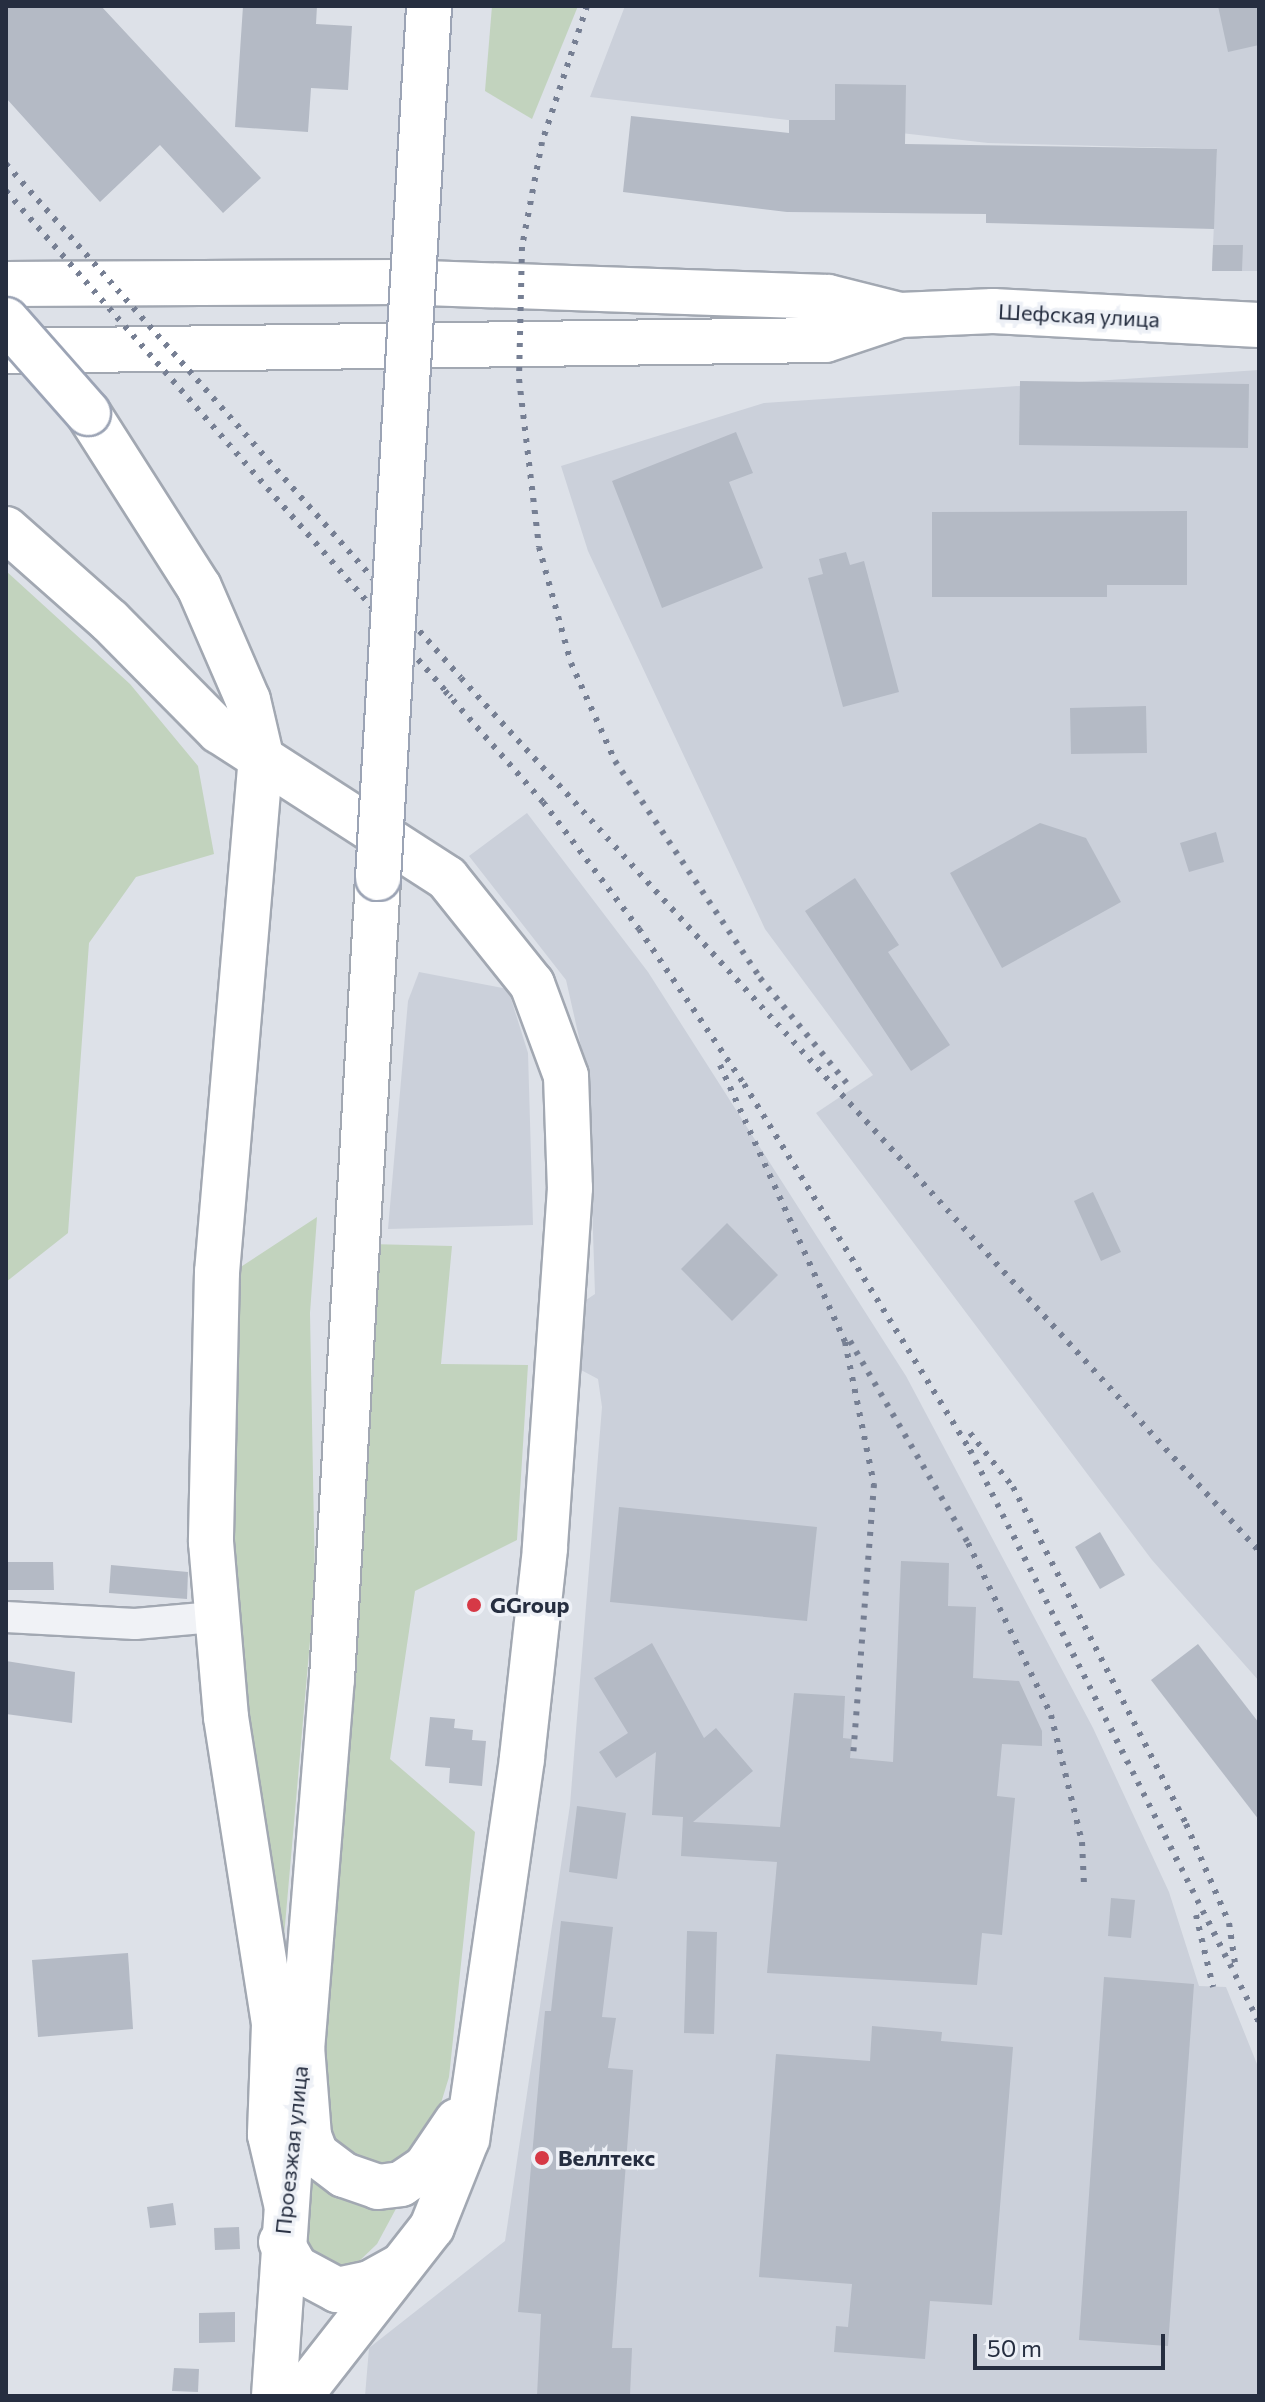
<!DOCTYPE html>
<meta charset="utf-8">
<style>
body{margin:0}
#map{position:relative;width:1265px;height:2402px;overflow:hidden;background:#dde1e8;font-family:Commissioner,sans-serif}
div>[style]{position:absolute}
.built>*{inset:0;background:#cbd0da}
.green>*{inset:0;background:#c2d3be}
.building>*{inset:0;background:#b4bac5}
.roads{filter:drop-shadow(2px 0 #a2a8b2) drop-shadow(-2px 0 #a2a8b2) drop-shadow(0 2px #a2a8b2) drop-shadow(0 -2px #a2a8b2)}
.street>*{height:30px;margin:-15px;padding:0 15px;transform-origin:15px;border-radius:15px;background:#f0f2f6}
.primary>*{height:44px;margin:-22px;padding:0 22px;transform-origin:22px;border-radius:22px;background:#fff}
.rail>*{height:6px;margin-top:-3px;transform-origin:0;background:repeating-linear-gradient(90deg,#767f93 0 4px,transparent 0 12px)}
.bridges{filter:drop-shadow(2px 0 #9ca4b5) drop-shadow(-2px 0 #9ca4b5) drop-shadow(0 2px #9ca4b5) drop-shadow(0 -2px #9ca4b5)}
.primary-bridge>*{height:44px;margin:-22px;padding:0 22px;transform-origin:22px;border-radius:22px;background:#fff}
.dots>*{width:22px;height:22px;translate:-50% -50%;box-sizing:border-box;border:4px solid #edf0f6;border-radius:50%}
span{translate:-50% -50%;white-space:nowrap;text-align:center;line-height:1.15;-webkit-text-stroke:7px #edf0f6;paint-order:stroke}
.street-label{font-size:22px;color:#262e40}
.poi-label{font-size:22px;color:#262e40;font-weight:700}
.left{translate:0 -50%;text-align:left}
.frame{position:absolute;inset:0;border:8px solid #262e40;pointer-events:none}
.scale{position:absolute;left:973px;top:2334px;width:192px;height:36px;box-sizing:border-box;border:4px solid #262e40;border-top:0;padding-left:10px;font-size:24px;line-height:28px;white-space:nowrap;color:#262e40;-webkit-text-stroke:6px #edf0f6;paint-order:stroke}
</style>
<div id="map">
<div class="built">
<i style="clip-path:polygon(625px 6px,1259px 6px,1259px 271px,1212px 271px,1217px 149px,988px 143px,590px 97px)"></i>
<i style="clip-path:polygon(1259px 370px,1259px 1681px,1152px 1560px,816px 1113px,873px 1075px,765px 929px,588px 551px,561px 466px,764px 403px)"></i>
<i style="clip-path:polygon(527px 813px,648px 972px,906px 1376px,1093px 1728px,1169px 1892px,1199px 1986px,1226px 1987px,1259px 2069px,1259px 2396px,365px 2396px,369px 2348px,505px 2241px,570px 1805px,602px 1407px,598px 1379px,581px 1370px,586px 1300px,595px 1294px,588px 1077px,566px 980px,469px 856px)"></i>
<i style="clip-path:polygon(419px 972px,508px 989px,528px 1053px,533px 1225px,388px 1229px,408px 1001px)"></i>
</div>
<div class="green">
<i style="clip-path:polygon(492px 6px,578px 6px,532px 119px,485px 91px)"></i>
<i style="clip-path:polygon(6px 571px,130px 684px,198px 766px,214px 854px,136px 877px,89px 943px,68px 1233px,6px 1282px)"></i>
<i style="clip-path:polygon(317px 1217px,310px 1313px,315px 1584px,283px 1948px,236px 1687px,227px 1440px,233px 1272px)"></i>
<i style="clip-path:polygon(369px 1244px,452px 1246px,441px 1364px,528px 1365px,517px 1540px,415px 1591px,390px 1759px,475px 1832px,449px 2077px,433px 2129px,412px 2158px,386px 2163px,359px 2160px,337px 2144px,320px 2116px)"></i>
<i style="clip-path:polygon(311px 2169px,398px 2205px,377px 2244px,354px 2266px,329px 2270px,310px 2256px,303px 2221px)"></i>
</div>
<div class="building">
<i style="clip-path:polygon(6px 6px,101px 6px,261px 178px,223px 213px,160px 145px,100px 202px,6px 98px)"></i>
<i style="clip-path:polygon(243px 6px,317px 6px,316px 24px,352px 26px,348px 90px,311px 88px,308px 132px,235px 127px)"></i>
<i style="clip-path:polygon(1218px 6px,1259px 6px,1259px 45px,1228px 52px)"></i>
<i style="clip-path:polygon(835px 84px,906px 85px,905px 144px,1217px 149px,1214px 229px,986px 223px,986px 214px,787px 212px,623px 192px,631px 116px,789px 133px,789px 120px,835px 120px)"></i>
<i style="clip-path:polygon(1213px 245px,1243px 245px,1242px 271px,1212px 271px)"></i>
<i style="clip-path:polygon(1020px 381px,1249px 384px,1248px 448px,1019px 445px)"></i>
<i style="clip-path:polygon(736px 432px,753px 473px,729px 482px,763px 568px,662px 608px,612px 481px)"></i>
<i style="clip-path:polygon(1187px 511px,1187px 585px,1107px 585px,1107px 597px,932px 597px,932px 512px)"></i>
<i style="clip-path:polygon(846px 552px,850px 565px,864px 561px,899px 692px,843px 707px,808px 578px,823px 574px,819px 559px)"></i>
<i style="clip-path:polygon(1146px 706px,1147px 753px,1071px 754px,1070px 708px)"></i>
<i style="clip-path:polygon(1040px 823px,1086px 838px,1121px 902px,1002px 968px,950px 873px)"></i>
<i style="clip-path:polygon(1216px 832px,1224px 862px,1189px 872px,1180px 843px)"></i>
<i style="clip-path:polygon(855px 878px,899px 945px,888px 952px,950px 1045px,911px 1071px,805px 911px)"></i>
<i style="clip-path:polygon(1093px 1192px,1121px 1252px,1101px 1261px,1074px 1201px)"></i>
<i style="clip-path:polygon(727px 1223px,778px 1275px,732px 1321px,681px 1269px)"></i>
<i style="clip-path:polygon(619px 1507px,817px 1527px,807px 1621px,610px 1602px)"></i>
<i style="clip-path:polygon(1100px 1532px,1125px 1575px,1100px 1589px,1075px 1547px)"></i>
<i style="clip-path:polygon(901px 1561px,949px 1563px,948px 1606px,976px 1607px,973px 1678px,1019px 1681px,1042px 1731px,1042px 1746px,1002px 1744px,997px 1796px,1015px 1798px,1002px 1935px,982px 1933px,977px 1985px,767px 1973px,777px 1862px,681px 1856px,683px 1817px,652px 1815px,656px 1752px,616px 1778px,599px 1752px,628px 1733px,594px 1678px,652px 1643px,704px 1738px,716px 1728px,753px 1771px,693px 1822px,780px 1827px,794px 1693px,845px 1696px,843px 1738px,852px 1739px,850px 1758px,893px 1762px)"></i>
<i style="clip-path:polygon(6px 1562px,53px 1562px,54px 1590px,6px 1590px)"></i>
<i style="clip-path:polygon(111px 1565px,188px 1572px,187px 1599px,109px 1593px)"></i>
<i style="clip-path:polygon(1198px 1644px,1259px 1723px,1259px 1820px,1151px 1680px)"></i>
<i style="clip-path:polygon(6px 1661px,75px 1672px,72px 1723px,6px 1714px)"></i>
<i style="clip-path:polygon(430px 1717px,455px 1719px,454px 1728px,473px 1730px,472px 1740px,486px 1741px,482px 1786px,449px 1783px,450px 1768px,425px 1766px)"></i>
<i style="clip-path:polygon(577px 1806px,626px 1813px,617px 1879px,569px 1872px)"></i>
<i style="clip-path:polygon(1111px 1898px,1135px 1900px,1131px 1938px,1108px 1936px)"></i>
<i style="clip-path:polygon(561px 1921px,613px 1927px,602px 2017px,616px 2018px,608px 2068px,633px 2070px,612px 2348px,632px 2348px,630px 2396px,537px 2396px,541px 2314px,518px 2312px,545px 2011px,551px 2011px)"></i>
<i style="clip-path:polygon(687px 1931px,717px 1932px,714px 2034px,684px 2033px)"></i>
<i style="clip-path:polygon(128px 1953px,133px 2029px,38px 2037px,32px 1960px)"></i>
<i style="clip-path:polygon(1104px 1977px,1194px 1984px,1168px 2346px,1079px 2340px)"></i>
<i style="clip-path:polygon(872px 2026px,942px 2032px,941px 2041px,1013px 2047px,992px 2305px,930px 2301px,925px 2359px,834px 2352px,836px 2326px,848px 2327px,852px 2284px,759px 2277px,776px 2054px,870px 2061px)"></i>
<i style="clip-path:polygon(173px 2203px,176px 2225px,150px 2228px,147px 2207px)"></i>
<i style="clip-path:polygon(239px 2227px,240px 2249px,215px 2250px,214px 2228px)"></i>
<i style="clip-path:polygon(235px 2312px,235px 2342px,199px 2343px,199px 2313px)"></i>
<i style="clip-path:polygon(174px 2368px,199px 2369px,198px 2392px,172px 2391px)"></i>
</div>
<div class="roads">
<div class="street">
<i style="left:6px;top:1617px;width:129px;rotate:3.1deg"></i>
<i style="left:135px;top:1624px;width:79px;rotate:-5.1deg"></i>
</div>
<div class="primary">
<i style="left:6px;top:284px;width:391px;rotate:-0.3deg"></i>
<i style="left:397px;top:282px;width:431px;rotate:2deg"></i>
<i style="left:828px;top:297px;width:74px;rotate:14deg"></i>
<i style="left:6px;top:351px;width:819px;rotate:-0.77deg"></i>
<i style="left:825px;top:340px;width:79px;rotate:-18.4deg"></i>
<i style="left:900px;top:315px;width:93px;rotate:-2.5deg"></i>
<i style="left:993px;top:311px;width:266px;rotate:3deg"></i>
<i style="left:88px;top:413px;width:206px;rotate:57.5deg"></i>
<i style="left:199px;top:587px;width:123px;rotate:66.6deg"></i>
<i style="left:248px;top:700px;width:57px;rotate:76.9deg"></i>
<i style="left:261px;top:756px;width:518px;rotate:94.87deg"></i>
<i style="left:217px;top:1272px;width:270px;rotate:91.3deg"></i>
<i style="left:211px;top:1542px;width:176px;rotate:85.1deg"></i>
<i style="left:226px;top:1717px;width:311px;rotate:81.1deg"></i>
<i style="left:274px;top:2024px;width:111px;rotate:92.1deg"></i>
<i style="left:270px;top:2135px;width:70px;rotate:76.8deg"></i>
<i style="left:6px;top:529px;width:139px;rotate:41.5deg"></i>
<i style="left:110px;top:621px;width:155px;rotate:45.3deg"></i>
<i style="left:219px;top:731px;width:271px;rotate:32.8deg"></i>
<i style="left:447px;top:878px;width:136px;rotate:51.3deg"></i>
<i style="left:532px;top:984px;width:98px;rotate:69.7deg"></i>
<i style="left:566px;top:1076px;width:112px;rotate:88deg"></i>
<i style="left:570px;top:1188px;width:362px;rotate:94deg"></i>
<i style="left:545px;top:1549px;width:211px;rotate:96.3deg"></i>
<i style="left:522px;top:1759px;width:384px;rotate:98.2deg"></i>
<i style="left:467px;top:2139px;width:95px;rotate:111.7deg"></i>
<i style="left:432px;top:2227px;width:214px;rotate:128deg"></i>
<i style="left:302px;top:2047px;width:89px;rotate:85.5deg"></i>
<i style="left:309px;top:2136px;width:19px;rotate:69deg"></i>
<i style="left:316px;top:2154px;width:35px;rotate:37deg"></i>
<i style="left:344px;top:2175px;width:36px;rotate:19deg"></i>
<i style="left:378px;top:2187px;width:23px;rotate:-7deg"></i>
<i style="left:401px;top:2184px;width:29px;rotate:-34deg"></i>
<i style="left:425px;top:2168px;width:57px;rotate:-55.8deg"></i>
<i style="left:300px;top:2075px;width:397px;rotate:-85.4deg"></i>
<i style="left:332px;top:1679px;width:802px;rotate:-86.71deg"></i>
<i style="left:281px;top:2242px;width:30px;rotate:60deg"></i>
<i style="left:296px;top:2268px;width:47px;rotate:28.2deg"></i>
<i style="left:337px;top:2290px;width:34px;rotate:-12deg"></i>
<i style="left:370px;top:2283px;width:31px;rotate:-29deg"></i>
<i style="left:274px;top:2396px;width:222px;rotate:-86.1deg"></i>
</div>
</div>
<div class="rail">
<i style="left:587px;top:6px;width:143px;rotate:108.3deg"></i>
<i style="left:542px;top:142px;width:107px;rotate:100.8deg"></i>
<i style="left:522px;top:247px;width:132px;rotate:91.3deg"></i>
<i style="left:519px;top:379px;width:169px;rotate:83.2deg"></i>
<i style="left:539px;top:547px;width:120px;rotate:74.6deg"></i>
<i style="left:571px;top:663px;width:107px;rotate:65.8deg"></i>
<i style="left:615px;top:761px;width:261px;rotate:56.2deg"></i>
<i style="left:760px;top:978px;width:140px;rotate:50.5deg"></i>
<i style="left:6px;top:164px;width:686px;rotate:48.48deg"></i>
<i style="left:461px;top:678px;width:1183px;rotate:47.57deg"></i>
<i style="left:6px;top:191px;width:674px;rotate:48.67deg"></i>
<i style="left:445px;top:691px;width:148px;rotate:48.6deg"></i>
<i style="left:543px;top:802px;width:159px;rotate:52.9deg"></i>
<i style="left:639px;top:929px;width:187px;rotate:55.9deg"></i>
<i style="left:744px;top:1084px;width:430px;rotate:58.3deg"></i>
<i style="left:970px;top:1450px;width:641px;rotate:63.2deg"></i>
<i style="left:720px;top:1065px;width:304px;rotate:65.7deg"></i>
<i style="left:845px;top:1342px;width:145px;rotate:78.5deg"></i>
<i style="left:874px;top:1484px;width:275px;rotate:94.4deg"></i>
<i style="left:850px;top:1341px;width:234px;rotate:59.7deg"></i>
<i style="left:968px;top:1543px;width:191px;rotate:64.2deg"></i>
<i style="left:1051px;top:1715px;width:131px;rotate:76.3deg"></i>
<i style="left:1082px;top:1842px;width:43px;rotate:87.3deg"></i>
<i style="left:970px;top:1433px;width:69px;rotate:51.5deg"></i>
<i style="left:1013px;top:1487px;width:379px;rotate:62.8deg"></i>
<i style="left:1186px;top:1824px;width:108px;rotate:66.5deg"></i>
<i style="left:1229px;top:1923px;width:40px;rotate:81.5deg"></i>
<i style="left:1196px;top:1915px;width:74px;rotate:76.7deg"></i>
</div>
<div class="bridges">
<div class="primary-bridge">
<i style="left:6px;top:320px;width:124px;rotate:48.6deg"></i>
<i style="left:378px;top:878px;width:873px;rotate:-86.65deg"></i>
</div>
</div>
<div class="dots">
<i style="left:474px;top:1605px;background:#d63946"></i>
<i style="left:542px;top:2158px;background:#d63946"></i>
</div>
<div class="street-label">
<span style="left:1079px;top:315px;rotate:3deg">Шефская улица</span>
<span style="left:291px;top:2150px;rotate:-84deg">Проезжая улица</span>
</div>
<div class="poi-label">
<span class="left" style="left:490px;top:1605px">GGroup</span>
<span class="left" style="left:558px;top:2158px">Веллтекс</span>
</div>
<div class="frame"></div>
<div class="scale">50 m</div>
</div>
